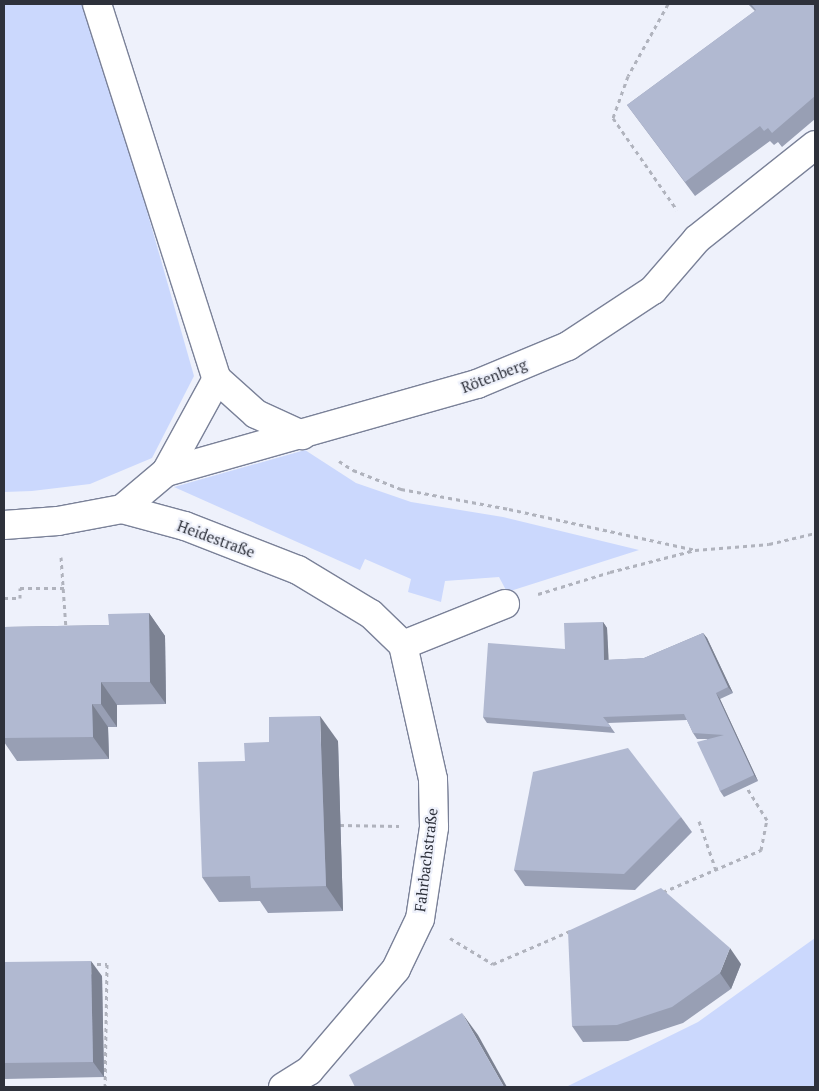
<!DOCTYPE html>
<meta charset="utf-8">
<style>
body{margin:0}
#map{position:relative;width:819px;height:1091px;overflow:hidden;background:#eef1fb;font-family:"PT Serif",serif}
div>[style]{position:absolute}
.green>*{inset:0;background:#cbd8fd}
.path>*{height:3px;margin-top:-1.5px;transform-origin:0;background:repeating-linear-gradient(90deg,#b0b3bd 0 4px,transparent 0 8px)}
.roads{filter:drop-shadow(1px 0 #7a8198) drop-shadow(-1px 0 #7a8198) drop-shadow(0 1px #7a8198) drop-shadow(0 -1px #7a8198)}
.minor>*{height:28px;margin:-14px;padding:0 14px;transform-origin:14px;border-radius:14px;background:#fff}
.wall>*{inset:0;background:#989fb4}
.shaded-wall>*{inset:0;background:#7c8292}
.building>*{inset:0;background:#b1b9d1}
span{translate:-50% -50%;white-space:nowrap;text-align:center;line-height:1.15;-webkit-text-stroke:4.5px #eef1fb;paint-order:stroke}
.street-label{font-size:15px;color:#2e313b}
.frame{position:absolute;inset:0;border:5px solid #2e313b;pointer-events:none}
</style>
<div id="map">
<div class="green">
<i style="clip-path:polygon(4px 4px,88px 4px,194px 376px,152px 458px,90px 484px,32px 491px,4px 492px)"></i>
<i style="clip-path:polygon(305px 450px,356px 483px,411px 502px,503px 517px,639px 550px,507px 592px,499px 577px,445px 581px,441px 602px,408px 592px,411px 579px,365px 559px,360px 570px,174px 487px)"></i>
<i style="clip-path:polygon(815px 938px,815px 1087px,566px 1087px,698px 1022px)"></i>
</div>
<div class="path">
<i style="left:668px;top:4px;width:82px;rotate:119.1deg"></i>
<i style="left:628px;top:76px;width:45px;rotate:109.7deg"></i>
<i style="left:613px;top:118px;width:112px;rotate:55.2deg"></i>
<i style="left:339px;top:461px;width:17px;rotate:33deg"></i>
<i style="left:353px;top:470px;width:52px;rotate:21.6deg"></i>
<i style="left:401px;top:489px;width:110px;rotate:10.5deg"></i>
<i style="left:509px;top:509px;width:190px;rotate:12.4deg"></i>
<i style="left:61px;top:557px;width:71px;rotate:86deg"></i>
<i style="left:538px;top:594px;width:75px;rotate:-17deg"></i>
<i style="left:610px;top:572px;width:88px;rotate:-14.5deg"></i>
<i style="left:695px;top:550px;width:74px;rotate:-4.6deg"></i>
<i style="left:769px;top:544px;width:47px;rotate:-13.4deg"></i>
<i style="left:4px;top:598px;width:16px"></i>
<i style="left:20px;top:598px;width:10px;rotate:-90deg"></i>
<i style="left:20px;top:588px;width:44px"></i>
<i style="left:699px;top:821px;width:52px;rotate:70.9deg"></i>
<i style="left:340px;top:825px;width:59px;rotate:1deg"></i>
<i style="left:663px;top:892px;width:107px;rotate:-23.2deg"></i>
<i style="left:761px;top:850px;width:31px;rotate:-79deg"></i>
<i style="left:767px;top:820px;width:40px;rotate:-122deg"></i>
<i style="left:450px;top:938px;width:50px;rotate:31.2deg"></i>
<i style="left:493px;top:964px;width:84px;rotate:-23.2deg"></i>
<i style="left:89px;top:964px;width:18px"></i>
<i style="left:107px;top:964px;width:123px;rotate:90.9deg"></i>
</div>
<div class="roads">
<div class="minor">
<i style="left:97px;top:4px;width:394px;rotate:72.3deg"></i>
<i style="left:217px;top:379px;width:52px;rotate:41.9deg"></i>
<i style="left:256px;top:414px;width:51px;rotate:24.5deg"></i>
<i style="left:166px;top:472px;width:106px;rotate:-61.3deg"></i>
<i style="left:122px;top:509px;width:57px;rotate:-40.1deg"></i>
<i style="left:166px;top:472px;width:323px;rotate:-15.8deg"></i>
<i style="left:477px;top:384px;width:99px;rotate:-22.7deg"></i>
<i style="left:568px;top:346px;width:102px;rotate:-33.4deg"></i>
<i style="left:653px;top:290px;width:67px;rotate:-49.2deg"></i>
<i style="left:697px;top:239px;width:151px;rotate:-38.5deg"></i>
<i style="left:4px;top:525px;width:54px;rotate:-4.2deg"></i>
<i style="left:58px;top:521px;width:65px;rotate:-10.6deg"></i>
<i style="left:122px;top:509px;width:65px;rotate:15.1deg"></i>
<i style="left:185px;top:526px;width:121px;rotate:21.3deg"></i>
<i style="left:298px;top:570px;width:85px;rotate:31.1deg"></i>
<i style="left:371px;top:614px;width:45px;rotate:44.1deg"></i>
<i style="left:403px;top:645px;width:110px;rotate:-21.9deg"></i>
<i style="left:283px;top:1087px;width:31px;rotate:-32deg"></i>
<i style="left:309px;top:1071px;width:134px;rotate:-49.5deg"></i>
<i style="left:396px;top:969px;width:55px;rotate:-64.4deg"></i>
<i style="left:420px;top:919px;width:93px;rotate:-81.3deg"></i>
<i style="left:434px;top:827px;width:48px;rotate:-91.2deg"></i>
<i style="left:433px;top:779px;width:137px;rotate:-102.6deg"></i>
</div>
</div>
<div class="wall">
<i style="clip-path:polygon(748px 4px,815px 4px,815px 119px,782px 147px,778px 142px,774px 145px,770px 141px,695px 196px,627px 105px,755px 11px)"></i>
<i style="clip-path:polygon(149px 613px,165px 636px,166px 704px,117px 705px,117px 727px,108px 727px,109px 759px,17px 761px,4px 742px,4px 627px,109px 625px)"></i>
<i style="clip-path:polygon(603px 622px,607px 628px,608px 660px,644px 658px,703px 633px,707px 638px,733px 693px,720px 699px,758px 781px,724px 797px,720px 791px,707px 739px,697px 739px,693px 733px,687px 720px,608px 723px,615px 733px,487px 723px,483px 717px,565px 649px)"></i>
<i style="clip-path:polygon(338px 741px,343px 911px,268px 913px,260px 901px,219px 902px,202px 877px,245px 761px)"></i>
<i style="clip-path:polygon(681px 817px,692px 832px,635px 890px,525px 886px,514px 870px)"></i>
<i style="clip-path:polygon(4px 962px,102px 976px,104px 1077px,4px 1079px)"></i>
<i style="clip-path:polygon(741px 964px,731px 989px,683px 1023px,628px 1041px,583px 1042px,572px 1026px)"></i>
</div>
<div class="shaded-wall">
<i style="clip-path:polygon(149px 613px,165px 636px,166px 704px,150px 682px)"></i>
<i style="clip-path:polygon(603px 622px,607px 628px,609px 666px,604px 660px)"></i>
<i style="clip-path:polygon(703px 633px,707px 638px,733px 693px,728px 687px)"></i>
<i style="clip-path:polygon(101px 682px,117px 705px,117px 727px,101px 704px)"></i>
<i style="clip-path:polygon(716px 693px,720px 699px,758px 781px,754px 775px)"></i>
<i style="clip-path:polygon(92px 704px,108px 727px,109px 759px,93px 737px)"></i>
<i style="clip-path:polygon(320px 716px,338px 741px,343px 911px,326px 886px)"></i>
<i style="clip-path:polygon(730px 948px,741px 964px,731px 989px,720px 973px)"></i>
<i style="clip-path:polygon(91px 961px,102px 976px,104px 1077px,93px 1062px)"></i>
<i style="clip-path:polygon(462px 1013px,478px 1035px,507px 1087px,504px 1087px)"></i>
</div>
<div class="building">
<i style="clip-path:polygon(751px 4px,815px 4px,815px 96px,772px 133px,768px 128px,764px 131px,760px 126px,685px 182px,627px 105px,756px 10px)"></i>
<i style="clip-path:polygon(149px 613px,150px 682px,101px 682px,101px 704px,92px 704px,93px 737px,4px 738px,4px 627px,109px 625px,108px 614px)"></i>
<i style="clip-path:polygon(603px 622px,604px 660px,644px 658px,703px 633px,728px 687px,716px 693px,754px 775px,720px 791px,697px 742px,724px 735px,693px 733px,684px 714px,603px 717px,611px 727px,483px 717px,488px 643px,565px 649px,564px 623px)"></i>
<i style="clip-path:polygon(320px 716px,326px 886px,251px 888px,250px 876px,202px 877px,198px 762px,245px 761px,244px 743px,269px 742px,269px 717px)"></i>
<i style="clip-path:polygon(628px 748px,681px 817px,624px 874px,514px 870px,533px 772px)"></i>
<i style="clip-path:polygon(661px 888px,730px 948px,720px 973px,672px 1007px,617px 1025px,572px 1026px,568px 931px)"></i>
<i style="clip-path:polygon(91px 961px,93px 1062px,4px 1063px,4px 962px)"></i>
<i style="clip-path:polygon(462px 1013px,504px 1087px,355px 1087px,349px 1075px)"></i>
</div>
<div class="street-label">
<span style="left:494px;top:376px;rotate:-21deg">Rötenberg</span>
<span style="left:216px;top:539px;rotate:20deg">Heidestraße</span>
<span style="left:426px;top:860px;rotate:-83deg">Fahrbachstraße</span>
</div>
<div class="frame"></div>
</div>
